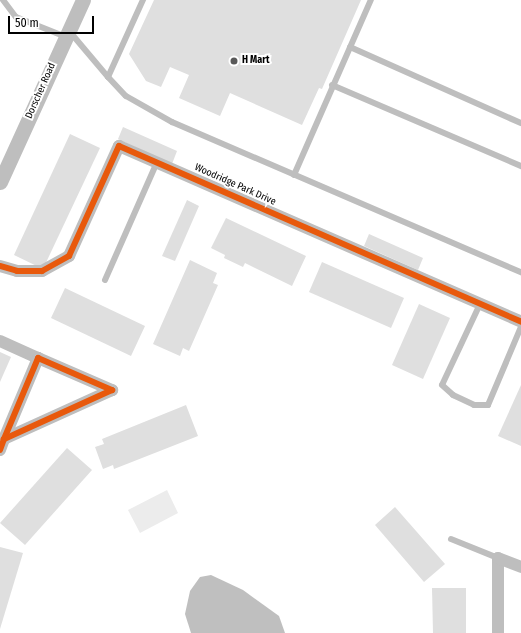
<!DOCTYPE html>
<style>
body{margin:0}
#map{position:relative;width:521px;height:633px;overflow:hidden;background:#fff;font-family:"Fira Sans Condensed",sans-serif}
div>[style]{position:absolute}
.green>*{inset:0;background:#ececec}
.water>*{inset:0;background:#bfbfbf}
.building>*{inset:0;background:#dfdfdf}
.service>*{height:6px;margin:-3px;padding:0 3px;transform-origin:3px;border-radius:3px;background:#bebebe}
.minor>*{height:12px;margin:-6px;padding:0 6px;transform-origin:6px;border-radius:6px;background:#bebebe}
.tertiary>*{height:15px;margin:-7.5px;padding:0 7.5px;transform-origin:7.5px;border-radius:7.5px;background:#bebebe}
.cycleway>*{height:6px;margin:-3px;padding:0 3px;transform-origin:3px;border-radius:3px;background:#e8590c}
.dots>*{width:11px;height:11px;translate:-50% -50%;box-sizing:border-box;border:2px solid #fff;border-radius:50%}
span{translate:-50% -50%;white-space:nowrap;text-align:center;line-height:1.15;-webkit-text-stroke:4px #fff;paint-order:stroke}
.poi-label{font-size:10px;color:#000;font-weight:700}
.left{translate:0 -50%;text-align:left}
.street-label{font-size:10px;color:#000}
.scale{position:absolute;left:8px;top:16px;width:86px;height:18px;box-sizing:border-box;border:2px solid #000;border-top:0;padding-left:5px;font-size:12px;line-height:14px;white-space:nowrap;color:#000;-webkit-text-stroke:3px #fff;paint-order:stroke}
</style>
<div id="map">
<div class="green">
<i style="clip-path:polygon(167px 490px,178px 513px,140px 533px,128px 510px)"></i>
</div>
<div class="water">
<i style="clip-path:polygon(211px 575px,243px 590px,279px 616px,285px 633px,191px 633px,185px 614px,190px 591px,200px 577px)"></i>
</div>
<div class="building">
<i style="clip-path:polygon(154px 0,361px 0,322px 89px,319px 88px,302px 125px,230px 93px,220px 116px,179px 98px,189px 75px,170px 67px,161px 87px,146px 81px,129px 54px)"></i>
<i style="clip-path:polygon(123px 127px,177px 151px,172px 164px,118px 139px)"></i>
<i style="clip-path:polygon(70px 134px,100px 148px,43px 269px,14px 255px)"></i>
<i style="clip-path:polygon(187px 200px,199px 206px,175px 261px,162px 256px)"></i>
<i style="clip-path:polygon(226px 218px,306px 256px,292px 286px,245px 263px,243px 267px,224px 258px,225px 255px,211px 248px)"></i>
<i style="clip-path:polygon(369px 234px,423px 258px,418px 270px,364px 246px)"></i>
<i style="clip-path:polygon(190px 260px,217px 273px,213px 283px,218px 285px,189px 351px,183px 348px,180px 356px,153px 344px)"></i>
<i style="clip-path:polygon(322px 262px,404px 298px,391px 328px,309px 292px)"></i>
<i style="clip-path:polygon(65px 288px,145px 326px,131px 356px,51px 318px)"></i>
<i style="clip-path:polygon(419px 304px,450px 318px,423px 379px,392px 365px)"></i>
<i style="clip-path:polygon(0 352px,11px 357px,0 382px)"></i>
<i style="clip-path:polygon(521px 385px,521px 446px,498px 436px)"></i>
<i style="clip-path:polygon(186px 405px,198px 436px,114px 469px,113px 465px,103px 469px,95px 447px,104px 444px,102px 439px)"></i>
<i style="clip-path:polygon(67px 448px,92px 470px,25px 545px,0 523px)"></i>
<i style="clip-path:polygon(395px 507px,445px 564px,424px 582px,375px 525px)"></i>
<i style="clip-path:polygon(0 547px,23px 553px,0 629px)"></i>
<i style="clip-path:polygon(432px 588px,466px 588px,466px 633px,433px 633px)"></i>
</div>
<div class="service">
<i style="left:3px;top:0;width:21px;rotate:53deg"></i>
<i style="left:16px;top:17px;width:54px;rotate:21.8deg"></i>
<i style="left:70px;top:32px;width:59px;rotate:49.8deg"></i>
<i style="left:108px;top:77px;width:85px;rotate:-65.6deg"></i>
<i style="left:350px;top:47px;width:187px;rotate:24deg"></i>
<i style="left:108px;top:77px;width:26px;rotate:47deg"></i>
<i style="left:126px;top:96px;width:53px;rotate:29.5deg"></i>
<i style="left:172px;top:122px;width:380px;rotate:23.3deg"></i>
<i style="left:332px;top:85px;width:206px;rotate:23.2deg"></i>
<i style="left:294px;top:175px;width:191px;rotate:-66.3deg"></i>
<i style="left:105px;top:280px;width:129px;rotate:-66.2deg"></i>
<i style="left:480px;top:304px;width:89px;rotate:115.1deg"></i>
<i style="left:442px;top:385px;width:15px;rotate:42deg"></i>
<i style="left:453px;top:395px;width:23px;rotate:25deg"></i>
<i style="left:474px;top:405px;width:14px"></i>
<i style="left:488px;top:405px;width:85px;rotate:-67.1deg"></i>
<i style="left:451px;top:539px;width:51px;rotate:22deg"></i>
</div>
<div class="minor">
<i style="left:0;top:266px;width:18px;rotate:16deg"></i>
<i style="left:17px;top:271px;width:25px"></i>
<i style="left:42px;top:271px;width:31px;rotate:-29deg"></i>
<i style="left:69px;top:256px;width:121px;rotate:-65.6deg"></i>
<i style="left:119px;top:146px;width:439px;rotate:23.6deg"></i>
<i style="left:0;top:341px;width:42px;rotate:24.1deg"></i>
<i style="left:0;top:450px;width:12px;rotate:-70deg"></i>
<i style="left:4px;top:439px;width:88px;rotate:-67.2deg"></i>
<i style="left:38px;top:358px;width:81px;rotate:23.4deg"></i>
<i style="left:112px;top:390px;width:119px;rotate:155.6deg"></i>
<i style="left:498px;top:633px;width:75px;rotate:-90deg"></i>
<i style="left:498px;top:558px;width:25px;rotate:21deg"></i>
</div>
<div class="tertiary">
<i style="left:0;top:182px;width:200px;rotate:-65.5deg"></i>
</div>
<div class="cycleway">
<i style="left:0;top:266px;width:18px;rotate:16deg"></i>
<i style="left:17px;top:271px;width:25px"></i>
<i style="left:42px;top:271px;width:31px;rotate:-29deg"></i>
<i style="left:69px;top:256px;width:121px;rotate:-65.6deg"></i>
<i style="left:119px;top:146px;width:439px;rotate:23.6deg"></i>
<i style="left:0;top:450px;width:12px;rotate:-70deg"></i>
<i style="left:4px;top:439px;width:88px;rotate:-67.2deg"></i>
<i style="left:38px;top:358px;width:81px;rotate:23.4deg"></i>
<i style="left:112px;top:390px;width:119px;rotate:155.6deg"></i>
</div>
<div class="dots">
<i style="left:234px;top:61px;background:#595959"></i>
</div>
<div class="poi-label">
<span class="left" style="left:242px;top:61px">H Mart</span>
</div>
<div class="street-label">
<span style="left:41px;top:91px;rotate:-66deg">Dorscher Road</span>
<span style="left:235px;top:185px;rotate:24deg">Woodridge Park Drive</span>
</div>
<div class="scale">50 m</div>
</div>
